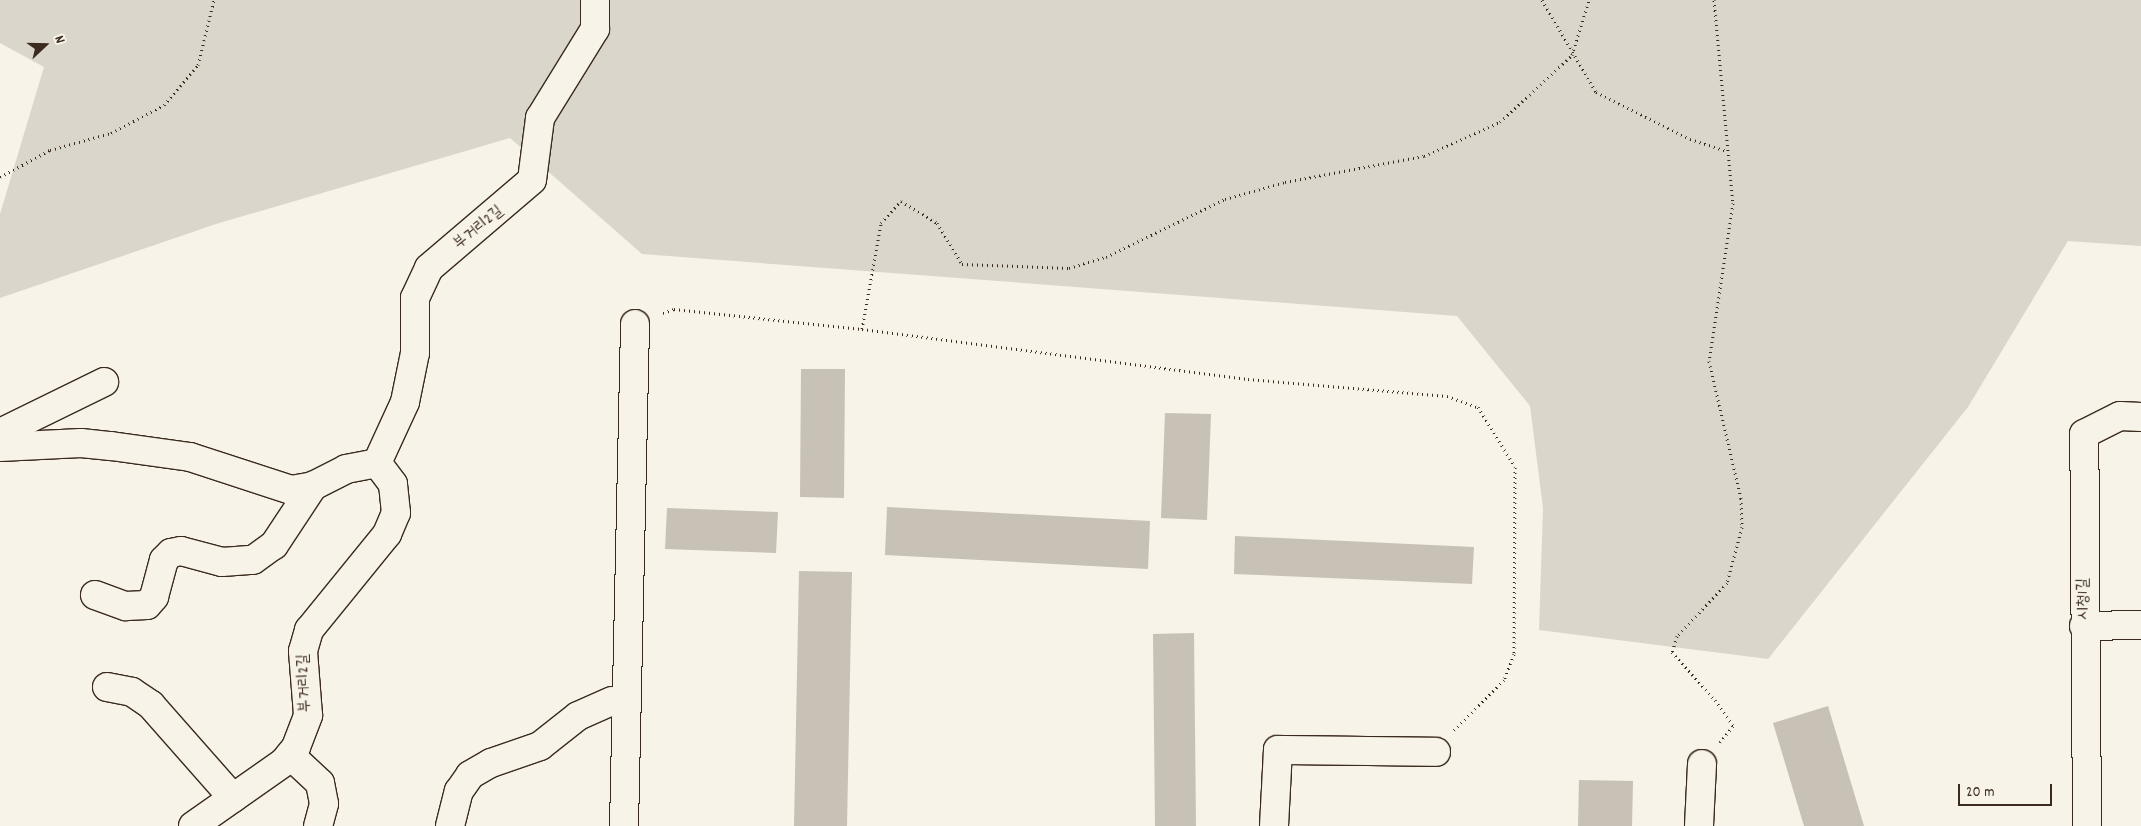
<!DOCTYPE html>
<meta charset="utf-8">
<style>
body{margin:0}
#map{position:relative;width:2141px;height:826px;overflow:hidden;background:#f7f3e8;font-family:Dekko,"Poor Story",sans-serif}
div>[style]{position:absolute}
.green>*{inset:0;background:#dbd6cb}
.building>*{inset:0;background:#c8c1b6}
.path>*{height:3px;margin-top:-1.5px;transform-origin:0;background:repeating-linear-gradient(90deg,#3b2a1e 0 1px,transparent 0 5px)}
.roads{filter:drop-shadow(1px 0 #3b2a1e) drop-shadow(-1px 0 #3b2a1e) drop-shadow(0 1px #3b2a1e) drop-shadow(0 -1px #3b2a1e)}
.minor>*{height:28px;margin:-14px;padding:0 14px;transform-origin:14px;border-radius:14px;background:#f7f3e8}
span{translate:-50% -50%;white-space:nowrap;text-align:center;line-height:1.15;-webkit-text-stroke:4px #f7f3e8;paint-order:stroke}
.street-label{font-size:16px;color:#3b2a1e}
.north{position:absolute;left:20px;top:20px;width:50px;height:50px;-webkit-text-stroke:4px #f7f3e8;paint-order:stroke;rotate:69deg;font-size:14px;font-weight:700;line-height:20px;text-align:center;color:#3b2a1e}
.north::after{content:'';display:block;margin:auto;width:18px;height:22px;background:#3b2a1e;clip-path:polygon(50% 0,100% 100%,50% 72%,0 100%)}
.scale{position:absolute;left:1958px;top:784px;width:94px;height:22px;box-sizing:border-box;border:2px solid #3b2a1e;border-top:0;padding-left:6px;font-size:15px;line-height:18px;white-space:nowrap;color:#3b2a1e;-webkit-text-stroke:4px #f7f3e8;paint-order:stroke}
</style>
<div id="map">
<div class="green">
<i style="clip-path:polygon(0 0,2141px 0,2141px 246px,2068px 241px,1968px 407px,1768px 659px,1539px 630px,1543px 508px,1530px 406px,1457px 316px,642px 254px,510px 138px,216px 224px,0 298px,0 214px,44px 67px,0 43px)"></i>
</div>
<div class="building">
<i style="clip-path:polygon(801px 369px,845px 369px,844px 498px,800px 497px)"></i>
<i style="clip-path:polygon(1165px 413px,1211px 414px,1207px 520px,1161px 518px)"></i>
<i style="clip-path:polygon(887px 507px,1150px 521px,1148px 569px,885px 555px)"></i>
<i style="clip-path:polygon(667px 508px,778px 512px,776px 553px,665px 549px)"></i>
<i style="clip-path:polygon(1235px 536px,1474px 547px,1472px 584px,1234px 574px)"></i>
<i style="clip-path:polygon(799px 571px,852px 572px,847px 826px,794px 826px)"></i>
<i style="clip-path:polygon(1194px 633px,1196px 826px,1155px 826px,1153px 634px)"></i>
<i style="clip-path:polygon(1828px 706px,1864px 826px,1804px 826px,1773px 723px)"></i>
<i style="clip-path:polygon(1579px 780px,1633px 781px,1632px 826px,1578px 826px)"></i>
</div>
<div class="path">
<i style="left:1542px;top:0;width:107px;rotate:59.6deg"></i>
<i style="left:1596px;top:92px;width:105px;rotate:26.6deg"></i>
<i style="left:1690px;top:139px;width:39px;rotate:18deg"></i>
<i style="left:1714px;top:0;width:204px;rotate:84.7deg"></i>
<i style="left:1733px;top:203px;width:160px;rotate:98.6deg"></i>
<i style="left:1709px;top:361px;width:141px;rotate:76.9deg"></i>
<i style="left:1741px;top:498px;width:29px;rotate:88deg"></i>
<i style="left:1742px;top:527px;width:58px;rotate:105deg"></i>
<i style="left:1727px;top:583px;width:73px;rotate:133.3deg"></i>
<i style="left:1677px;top:636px;width:17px;rotate:107deg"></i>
<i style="left:1672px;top:652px;width:64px;rotate:48.1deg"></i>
<i style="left:1715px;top:700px;width:32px;rotate:55deg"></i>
<i style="left:1733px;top:726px;width:21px;rotate:129deg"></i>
<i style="left:0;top:177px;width:57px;rotate:-28.4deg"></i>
<i style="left:50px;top:150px;width:63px;rotate:-15.6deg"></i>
<i style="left:111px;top:133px;width:60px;rotate:-27.8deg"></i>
<i style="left:164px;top:105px;width:52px;rotate:-49.6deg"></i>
<i style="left:198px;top:65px;width:67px;rotate:-76.2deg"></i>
<i style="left:663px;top:313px;width:12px;rotate:-20deg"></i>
<i style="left:674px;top:309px;width:189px;rotate:6.1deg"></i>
<i style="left:862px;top:329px;width:389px;rotate:7.4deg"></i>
<i style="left:1248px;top:379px;width:200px;rotate:4.9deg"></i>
<i style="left:1447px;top:396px;width:33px;rotate:20deg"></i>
<i style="left:1478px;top:407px;width:70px;rotate:58.3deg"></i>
<i style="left:1515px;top:467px;width:187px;rotate:90.3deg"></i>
<i style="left:1514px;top:654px;width:28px;rotate:111deg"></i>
<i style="left:1504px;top:680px;width:71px;rotate:135deg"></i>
<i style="left:862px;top:329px;width:108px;rotate:-79.8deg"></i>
<i style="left:881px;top:223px;width:30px;rotate:-48deg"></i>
<i style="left:901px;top:201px;width:42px;rotate:31.4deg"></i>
<i style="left:937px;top:223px;width:48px;rotate:58.6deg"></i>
<i style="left:962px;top:264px;width:107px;rotate:2.1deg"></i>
<i style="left:1069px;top:268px;width:39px;rotate:-17deg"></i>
<i style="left:1106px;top:257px;width:132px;rotate:-26deg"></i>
<i style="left:1225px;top:199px;width:62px;rotate:-15.8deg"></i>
<i style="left:1285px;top:182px;width:141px;rotate:-10.6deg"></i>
<i style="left:1424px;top:156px;width:83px;rotate:-24.1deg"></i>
<i style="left:1500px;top:122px;width:98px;rotate:-42.9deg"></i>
<i style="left:1572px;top:55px;width:58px;rotate:-72.8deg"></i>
</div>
<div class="roads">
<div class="minor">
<i style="left:0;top:433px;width:116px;rotate:-26.1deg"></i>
<i style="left:0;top:447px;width:81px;rotate:-2.8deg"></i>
<i style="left:81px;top:443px;width:30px;rotate:6deg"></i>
<i style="left:111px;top:446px;width:80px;rotate:7.9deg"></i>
<i style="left:190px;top:457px;width:106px;rotate:18.1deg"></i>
<i style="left:291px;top:490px;width:22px;rotate:-10deg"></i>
<i style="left:313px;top:486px;width:37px;rotate:-27deg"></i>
<i style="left:346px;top:469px;width:32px;rotate:-11deg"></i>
<i style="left:377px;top:463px;width:67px;rotate:-65.3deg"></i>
<i style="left:405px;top:402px;width:50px;rotate:-78.5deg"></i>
<i style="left:415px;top:353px;width:55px;rotate:-90deg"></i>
<i style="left:415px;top:298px;width:33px;rotate:-65deg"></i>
<i style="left:429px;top:268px;width:135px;rotate:-40.5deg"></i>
<i style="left:532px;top:180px;width:63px;rotate:-82.6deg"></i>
<i style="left:540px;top:118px;width:105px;rotate:-58.3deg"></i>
<i style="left:595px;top:29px;width:29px;rotate:-90deg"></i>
<i style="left:95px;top:595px;width:33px;rotate:20deg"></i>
<i style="left:126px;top:606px;width:21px;rotate:-3deg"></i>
<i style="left:147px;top:605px;width:11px;rotate:-49deg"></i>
<i style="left:154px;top:597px;width:38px;rotate:-75deg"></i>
<i style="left:164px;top:560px;width:10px;rotate:-45deg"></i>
<i style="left:171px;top:553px;width:10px;rotate:-11deg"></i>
<i style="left:181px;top:551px;width:42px;rotate:15deg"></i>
<i style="left:222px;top:562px;width:31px;rotate:-4deg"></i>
<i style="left:253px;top:560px;width:26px;rotate:-36deg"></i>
<i style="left:274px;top:545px;width:71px;rotate:-56.5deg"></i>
<i style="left:2084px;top:626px;width:57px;rotate:-1deg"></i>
<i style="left:107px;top:687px;width:25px;rotate:11deg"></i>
<i style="left:132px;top:692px;width:23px;rotate:34deg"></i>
<i style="left:151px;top:705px;width:124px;rotate:48.6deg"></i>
<i style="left:290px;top:755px;width:41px;rotate:43deg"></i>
<i style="left:320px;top:783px;width:21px;rotate:79deg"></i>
<i style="left:324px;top:804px;width:23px;rotate:105deg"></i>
<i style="left:193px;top:826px;width:111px;rotate:-35.1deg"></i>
<i style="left:284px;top:762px;width:19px;rotate:-51deg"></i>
<i style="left:296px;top:747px;width:34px;rotate:-69deg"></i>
<i style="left:308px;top:715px;width:64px;rotate:-94.5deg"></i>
<i style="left:303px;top:651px;width:22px;rotate:-74deg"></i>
<i style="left:309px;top:630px;width:124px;rotate:-50.9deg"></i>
<i style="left:387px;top:534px;width:23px;rotate:-67deg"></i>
<i style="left:396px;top:513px;width:29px;rotate:-96deg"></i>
<i style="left:393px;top:484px;width:26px;rotate:-127deg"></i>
<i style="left:450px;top:826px;width:36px;rotate:-76deg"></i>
<i style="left:459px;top:791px;width:19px;rotate:-55deg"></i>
<i style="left:470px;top:775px;width:24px;rotate:-30deg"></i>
<i style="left:491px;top:763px;width:52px;rotate:-19.1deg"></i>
<i style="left:540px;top:746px;width:48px;rotate:-38.3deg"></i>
<i style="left:578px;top:716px;width:37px;rotate:-24deg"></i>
<i style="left:624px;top:826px;width:502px;rotate:-88.74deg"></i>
<i style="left:1274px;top:826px;width:76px;rotate:-87deg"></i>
<i style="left:1278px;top:750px;width:158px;rotate:0.7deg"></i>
<i style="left:1699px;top:826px;width:62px;rotate:-87.2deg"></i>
<i style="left:2087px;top:826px;width:392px;rotate:-90.4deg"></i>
<i style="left:2084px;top:434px;width:40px;rotate:-26.6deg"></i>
<i style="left:2120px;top:416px;width:21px;rotate:3deg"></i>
</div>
</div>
<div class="street-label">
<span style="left:479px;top:228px;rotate:-39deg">부거리2길</span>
<span style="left:2084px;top:599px;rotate:-90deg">시청1길</span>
<span style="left:305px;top:683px;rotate:-92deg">부거리2길</span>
</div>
<div class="north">N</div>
<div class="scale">20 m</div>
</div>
